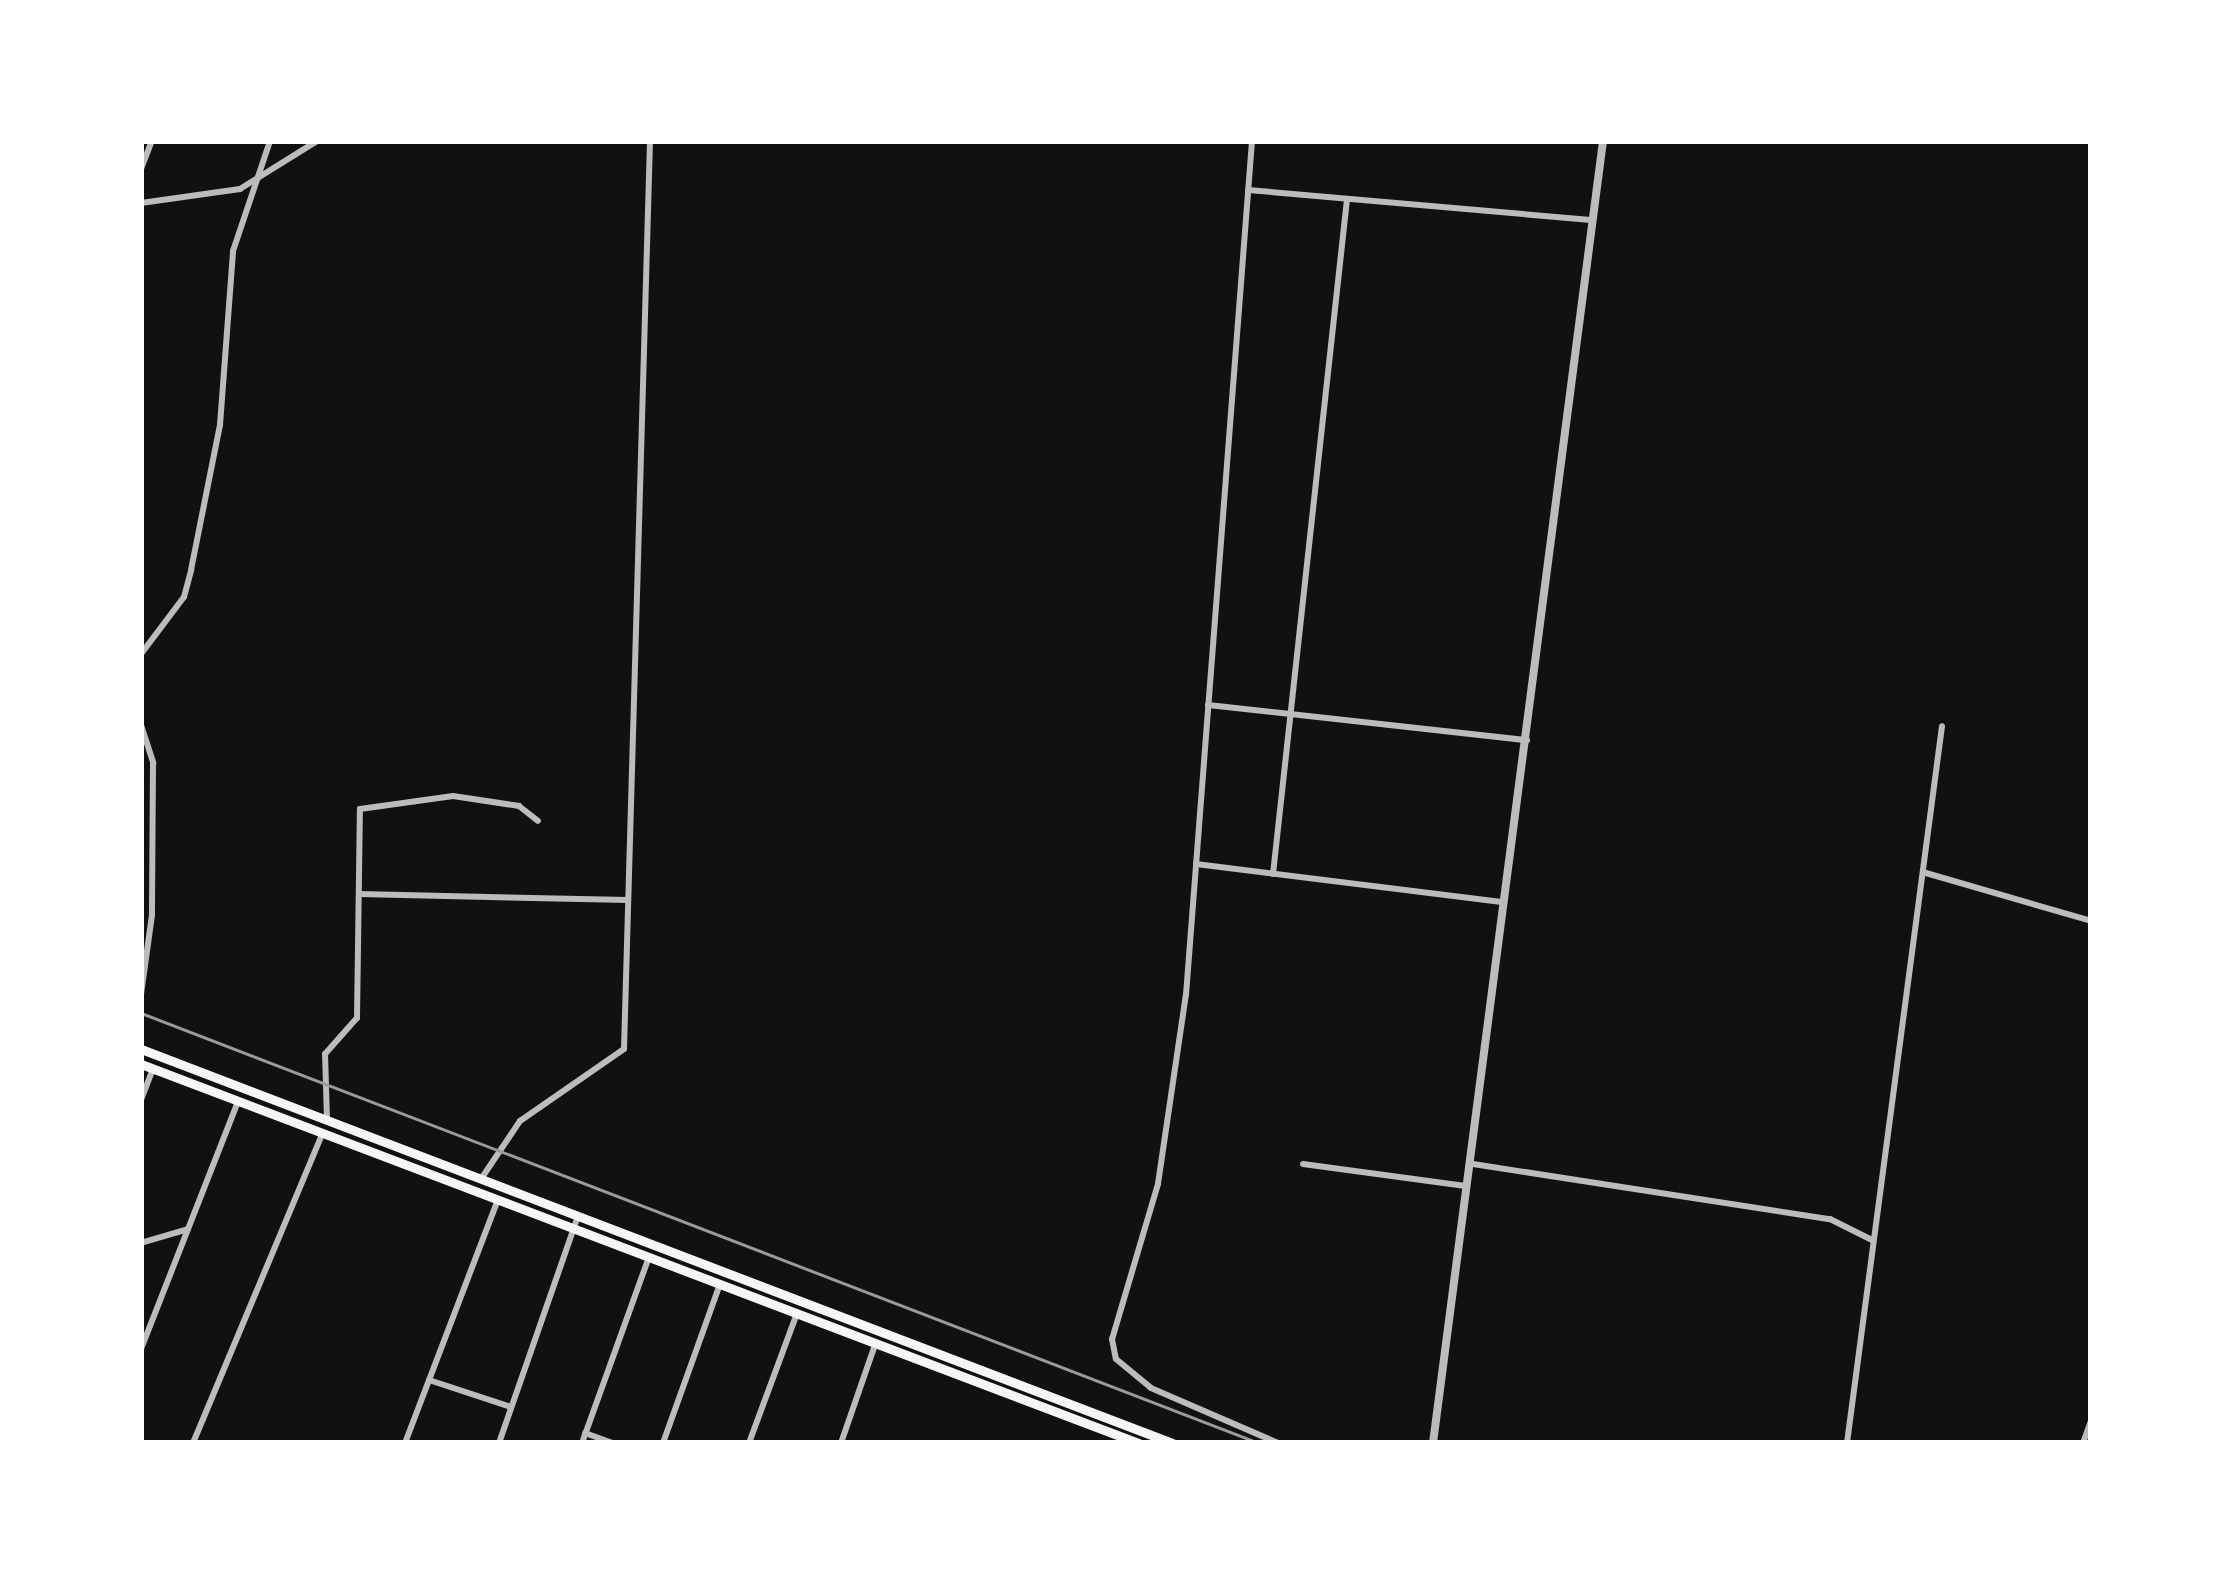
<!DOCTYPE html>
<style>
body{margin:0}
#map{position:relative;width:2232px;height:1584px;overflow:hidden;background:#111;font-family:Mulish,sans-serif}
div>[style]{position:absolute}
.minor>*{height:6px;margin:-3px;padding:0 3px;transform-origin:3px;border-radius:3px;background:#bcbcbc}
.tertiary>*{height:8px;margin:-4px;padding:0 4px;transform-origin:4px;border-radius:4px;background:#bcbcbc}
.primary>*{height:9px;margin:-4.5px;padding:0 4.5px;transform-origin:4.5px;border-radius:4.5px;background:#f5f5f5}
.rail>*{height:3px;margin:-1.5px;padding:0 1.5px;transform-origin:1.5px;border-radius:1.5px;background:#9a9a9a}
span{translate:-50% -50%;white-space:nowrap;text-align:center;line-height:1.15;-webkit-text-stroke:12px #fff;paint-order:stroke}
.frame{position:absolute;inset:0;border:144px solid #fff;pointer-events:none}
</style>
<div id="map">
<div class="minor">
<i style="left:1252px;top:141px;width:856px;rotate:94.42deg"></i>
<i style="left:1186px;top:994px;width:192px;rotate:98.4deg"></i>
<i style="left:1158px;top:1184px;width:162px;rotate:106.5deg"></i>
<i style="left:1112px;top:1339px;width:20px;rotate:79deg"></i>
<i style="left:1116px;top:1359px;width:45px;rotate:39.6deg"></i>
<i style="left:1151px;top:1388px;width:138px;rotate:23.4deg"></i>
<i style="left:141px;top:169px;width:30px;rotate:-69deg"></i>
<i style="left:1248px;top:190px;width:344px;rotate:5deg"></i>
<i style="left:141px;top:203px;width:100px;rotate:-8deg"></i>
<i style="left:240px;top:189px;width:91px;rotate:-31.9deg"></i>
<i style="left:141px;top:654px;width:71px;rotate:-53deg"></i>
<i style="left:184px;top:597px;width:28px;rotate:-75deg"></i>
<i style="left:191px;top:570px;width:148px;rotate:-78.7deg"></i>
<i style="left:220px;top:425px;width:174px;rotate:-85.7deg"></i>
<i style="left:233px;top:251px;width:116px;rotate:-71.4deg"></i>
<i style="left:1208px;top:705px;width:321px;rotate:6.3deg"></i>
<i style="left:141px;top:725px;width:40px;rotate:72deg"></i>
<i style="left:153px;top:763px;width:152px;rotate:90.4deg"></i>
<i style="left:152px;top:915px;width:80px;rotate:97.9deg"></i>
<i style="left:1196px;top:864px;width:308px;rotate:7.1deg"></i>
<i style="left:1926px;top:873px;width:172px;rotate:16.2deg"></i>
<i style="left:1273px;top:874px;width:679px;rotate:-83.74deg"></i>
<i style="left:359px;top:894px;width:269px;rotate:1.3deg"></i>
<i style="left:141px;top:1100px;width:34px;rotate:-69deg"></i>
<i style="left:327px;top:1120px;width:66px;rotate:-91.7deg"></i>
<i style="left:325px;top:1054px;width:48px;rotate:-48.4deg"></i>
<i style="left:357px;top:1018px;width:209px;rotate:-89.2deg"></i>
<i style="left:360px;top:809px;width:94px;rotate:-8deg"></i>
<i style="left:453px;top:796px;width:67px;rotate:8.6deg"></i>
<i style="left:519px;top:806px;width:24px;rotate:38deg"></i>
<i style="left:1303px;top:1164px;width:164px;rotate:7.7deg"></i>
<i style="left:1473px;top:1164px;width:361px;rotate:8.8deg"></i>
<i style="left:1830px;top:1219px;width:47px;rotate:26.6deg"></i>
<i style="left:481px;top:1179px;width:70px;rotate:-56.1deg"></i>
<i style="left:520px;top:1121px;width:126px;rotate:-34.7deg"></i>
<i style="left:624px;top:1049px;width:908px;rotate:-88.36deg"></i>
<i style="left:2091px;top:1180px;width:47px;rotate:90deg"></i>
<i style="left:141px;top:1243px;width:49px;rotate:-16.6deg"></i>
<i style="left:141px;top:1349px;width:266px;rotate:-68.6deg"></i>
<i style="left:429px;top:1380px;width:86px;rotate:18.2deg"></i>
<i style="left:585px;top:1433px;width:30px;rotate:20deg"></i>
<i style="left:193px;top:1443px;width:335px;rotate:-67.3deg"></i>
<i style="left:405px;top:1443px;width:260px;rotate:-69.1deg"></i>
<i style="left:499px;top:1443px;width:240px;rotate:-70.8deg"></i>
<i style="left:582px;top:1443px;width:198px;rotate:-70.2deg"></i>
<i style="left:663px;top:1443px;width:169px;rotate:-70.3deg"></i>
<i style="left:749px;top:1443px;width:139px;rotate:-69.7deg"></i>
<i style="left:841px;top:1443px;width:104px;rotate:-70.9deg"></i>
<i style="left:1847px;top:1443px;width:723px;rotate:-82.45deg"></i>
<i style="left:2083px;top:1443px;width:23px;rotate:-70deg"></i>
</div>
<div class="tertiary">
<i style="left:1433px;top:1443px;width:1313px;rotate:-82.56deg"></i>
</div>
<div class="primary">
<i style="left:141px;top:1049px;width:1104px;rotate:20.91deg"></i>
<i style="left:141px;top:1064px;width:1067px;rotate:20.81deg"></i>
</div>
<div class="rail">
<i style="left:141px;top:1013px;width:1198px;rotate:21.04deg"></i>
</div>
<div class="frame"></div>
</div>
